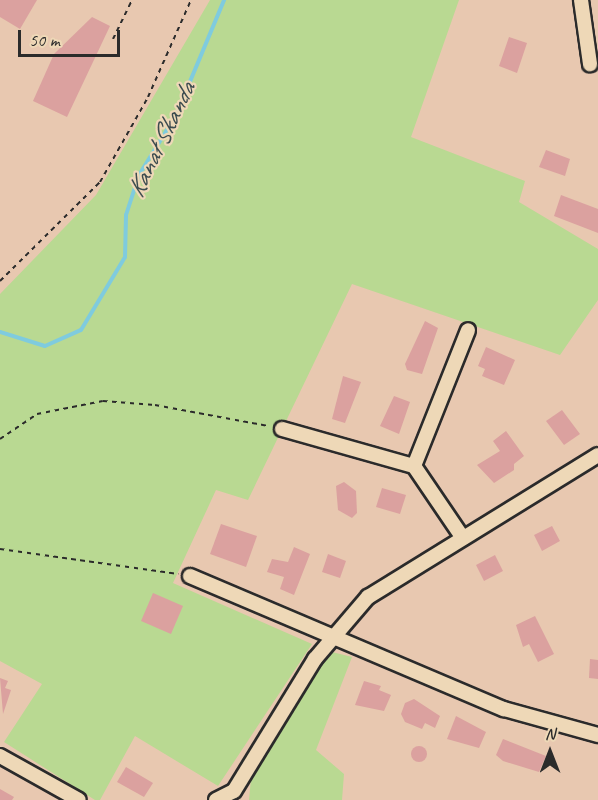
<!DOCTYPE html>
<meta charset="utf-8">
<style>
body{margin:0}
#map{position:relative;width:598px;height:800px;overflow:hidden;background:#e8c8b0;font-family:Caveat,sans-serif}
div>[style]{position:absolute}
.green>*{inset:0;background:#b9d992}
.stream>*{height:4px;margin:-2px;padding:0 2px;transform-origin:2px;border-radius:2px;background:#7fcbde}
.building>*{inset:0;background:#dba19f}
.round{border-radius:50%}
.path>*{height:2px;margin-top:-1px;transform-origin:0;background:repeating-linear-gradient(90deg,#2b2b2b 0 4.5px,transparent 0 9px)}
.roads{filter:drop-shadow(2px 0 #2b2b2b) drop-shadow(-2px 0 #2b2b2b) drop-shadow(0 2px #2b2b2b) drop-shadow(0 -2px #2b2b2b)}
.minor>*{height:14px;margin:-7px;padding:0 7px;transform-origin:7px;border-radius:7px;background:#eed8b7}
span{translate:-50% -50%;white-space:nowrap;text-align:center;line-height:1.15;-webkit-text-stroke:4.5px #eed8b7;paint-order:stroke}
.water-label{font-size:26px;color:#3c4b4f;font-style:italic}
.north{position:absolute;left:520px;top:722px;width:60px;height:60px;-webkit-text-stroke:4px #eed8b7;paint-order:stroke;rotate:0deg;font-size:16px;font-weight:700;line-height:24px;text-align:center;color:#2b2b2b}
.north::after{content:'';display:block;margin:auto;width:21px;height:27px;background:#2b2b2b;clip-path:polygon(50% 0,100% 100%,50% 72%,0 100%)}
.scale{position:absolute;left:18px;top:30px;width:102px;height:27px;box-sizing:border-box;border:3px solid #2b2b2b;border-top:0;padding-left:8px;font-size:18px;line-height:21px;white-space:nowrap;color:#2b2b2b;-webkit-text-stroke:4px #eed8b7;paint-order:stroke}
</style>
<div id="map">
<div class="green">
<i style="clip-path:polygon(210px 0,459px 0,411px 137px,525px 181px,519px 202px,598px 249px,598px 300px,560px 355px,352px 284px,248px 500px,216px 490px,173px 583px,312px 644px,218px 786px,135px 736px,100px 800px,95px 800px,4px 742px,42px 684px,0 661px,0 294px,96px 195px)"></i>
<i style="clip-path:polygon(328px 651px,352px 657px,316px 750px,344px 774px,342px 800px,249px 800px,252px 768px)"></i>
</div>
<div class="stream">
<i style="left:0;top:332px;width:47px;rotate:17.3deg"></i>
<i style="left:45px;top:346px;width:39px;rotate:-24deg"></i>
<i style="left:81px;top:330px;width:85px;rotate:-58.9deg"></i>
<i style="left:125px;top:257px;width:42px;rotate:-88.6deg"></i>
<i style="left:126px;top:215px;width:42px;rotate:-72deg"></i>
<i style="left:139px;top:175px;width:70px;rotate:-58.3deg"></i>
<i style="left:176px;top:115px;width:125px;rotate:-67.3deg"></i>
</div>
<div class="building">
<i style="clip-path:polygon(0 0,37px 0,20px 29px,0 17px)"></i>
<i style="clip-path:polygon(92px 17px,110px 26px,67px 117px,33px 101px,54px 54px)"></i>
<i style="clip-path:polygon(509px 37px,527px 43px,517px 73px,499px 66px)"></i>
<i style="clip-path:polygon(546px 150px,570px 159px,565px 176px,539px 167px)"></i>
<i style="clip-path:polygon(561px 195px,598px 209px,598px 233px,554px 216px)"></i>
<i style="clip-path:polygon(425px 321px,438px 328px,422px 374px,407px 370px,405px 364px)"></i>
<i style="clip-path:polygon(486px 347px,515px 360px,504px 385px,482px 376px,485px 369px,478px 366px)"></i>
<i style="clip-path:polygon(343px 376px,361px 382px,345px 423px,332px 419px)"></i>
<i style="clip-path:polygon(394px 396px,410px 402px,399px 434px,380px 426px)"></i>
<i style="clip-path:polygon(562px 410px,580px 434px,564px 445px,546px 421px)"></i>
<i style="clip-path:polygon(506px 431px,524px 456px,514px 464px,514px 470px,494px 483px,477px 465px,500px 451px,493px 441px)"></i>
<i style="clip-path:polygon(344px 482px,356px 491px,357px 513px,352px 518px,338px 510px,336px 486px)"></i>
<i style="clip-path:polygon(382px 488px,406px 495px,400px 514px,376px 507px)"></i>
<i style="clip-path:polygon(221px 524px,257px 536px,246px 567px,210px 554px)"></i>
<i style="clip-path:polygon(552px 526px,560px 541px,542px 551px,534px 535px)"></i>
<i style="clip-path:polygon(294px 547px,310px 554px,294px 595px,280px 589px,284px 577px,267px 572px,272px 559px,288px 562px)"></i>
<i style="clip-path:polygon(328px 554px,346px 561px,340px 578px,322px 572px)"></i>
<i style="clip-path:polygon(495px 555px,503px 571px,484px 581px,476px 565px)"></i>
<i style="clip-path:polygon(153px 593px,183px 606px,171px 634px,141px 621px)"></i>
<i style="clip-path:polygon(535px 616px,554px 654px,538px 662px,529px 644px,523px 647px,516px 625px)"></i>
<i style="clip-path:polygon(590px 659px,598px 660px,598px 679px,589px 678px)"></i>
<i style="clip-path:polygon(0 678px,8px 681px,5px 688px,11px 690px,3px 714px)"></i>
<i style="clip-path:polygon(364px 681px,381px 686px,379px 690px,391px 695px,384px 711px,355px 705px)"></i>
<i style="clip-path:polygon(414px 699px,440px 716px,435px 728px,425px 723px,422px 729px,405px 722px,401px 714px,405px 703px)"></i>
<i style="clip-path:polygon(456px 716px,486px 732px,479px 748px,447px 739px)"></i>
<i style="clip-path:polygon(503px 739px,546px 756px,539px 772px,503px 761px,496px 755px)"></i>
<i class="round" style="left:411px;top:746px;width:16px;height:16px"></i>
<i style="clip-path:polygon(126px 767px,153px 783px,144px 797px,117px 782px)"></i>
<i style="clip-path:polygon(0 789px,14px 797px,12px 800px,0 800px)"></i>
</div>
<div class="path">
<i style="left:113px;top:39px;width:43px;rotate:-64deg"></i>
<i style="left:0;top:281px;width:141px;rotate:-44.7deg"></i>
<i style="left:100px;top:182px;width:98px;rotate:-60.5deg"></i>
<i style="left:148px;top:97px;width:106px;rotate:-66.1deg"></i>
<i style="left:0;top:439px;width:45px;rotate:-34deg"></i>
<i style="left:37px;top:414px;width:67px;rotate:-11.1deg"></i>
<i style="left:103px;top:401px;width:52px;rotate:4.4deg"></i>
<i style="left:155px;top:405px;width:115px;rotate:10.5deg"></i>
<i style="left:0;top:549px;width:180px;rotate:8deg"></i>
</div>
<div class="roads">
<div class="minor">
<i style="left:581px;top:0;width:65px;rotate:82deg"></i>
<i style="left:282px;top:429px;width:137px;rotate:15.7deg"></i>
<i style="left:414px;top:466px;width:87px;rotate:55.8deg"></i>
<i style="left:414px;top:466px;width:146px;rotate:-68.3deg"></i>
<i style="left:190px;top:576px;width:341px;rotate:23deg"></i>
<i style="left:504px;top:709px;width:98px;rotate:15.5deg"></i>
<i style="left:0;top:756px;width:90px;rotate:29.1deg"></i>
<i style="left:216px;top:800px;width:20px;rotate:-27deg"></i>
<i style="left:234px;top:791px;width:155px;rotate:-58.5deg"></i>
<i style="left:315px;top:659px;width:82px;rotate:-49.5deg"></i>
<i style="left:368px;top:597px;width:270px;rotate:-31.7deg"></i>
</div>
</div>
<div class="water-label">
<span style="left:161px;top:140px;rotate:-64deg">Kanał Skanda</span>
</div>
<div class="north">N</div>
<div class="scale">50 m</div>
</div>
